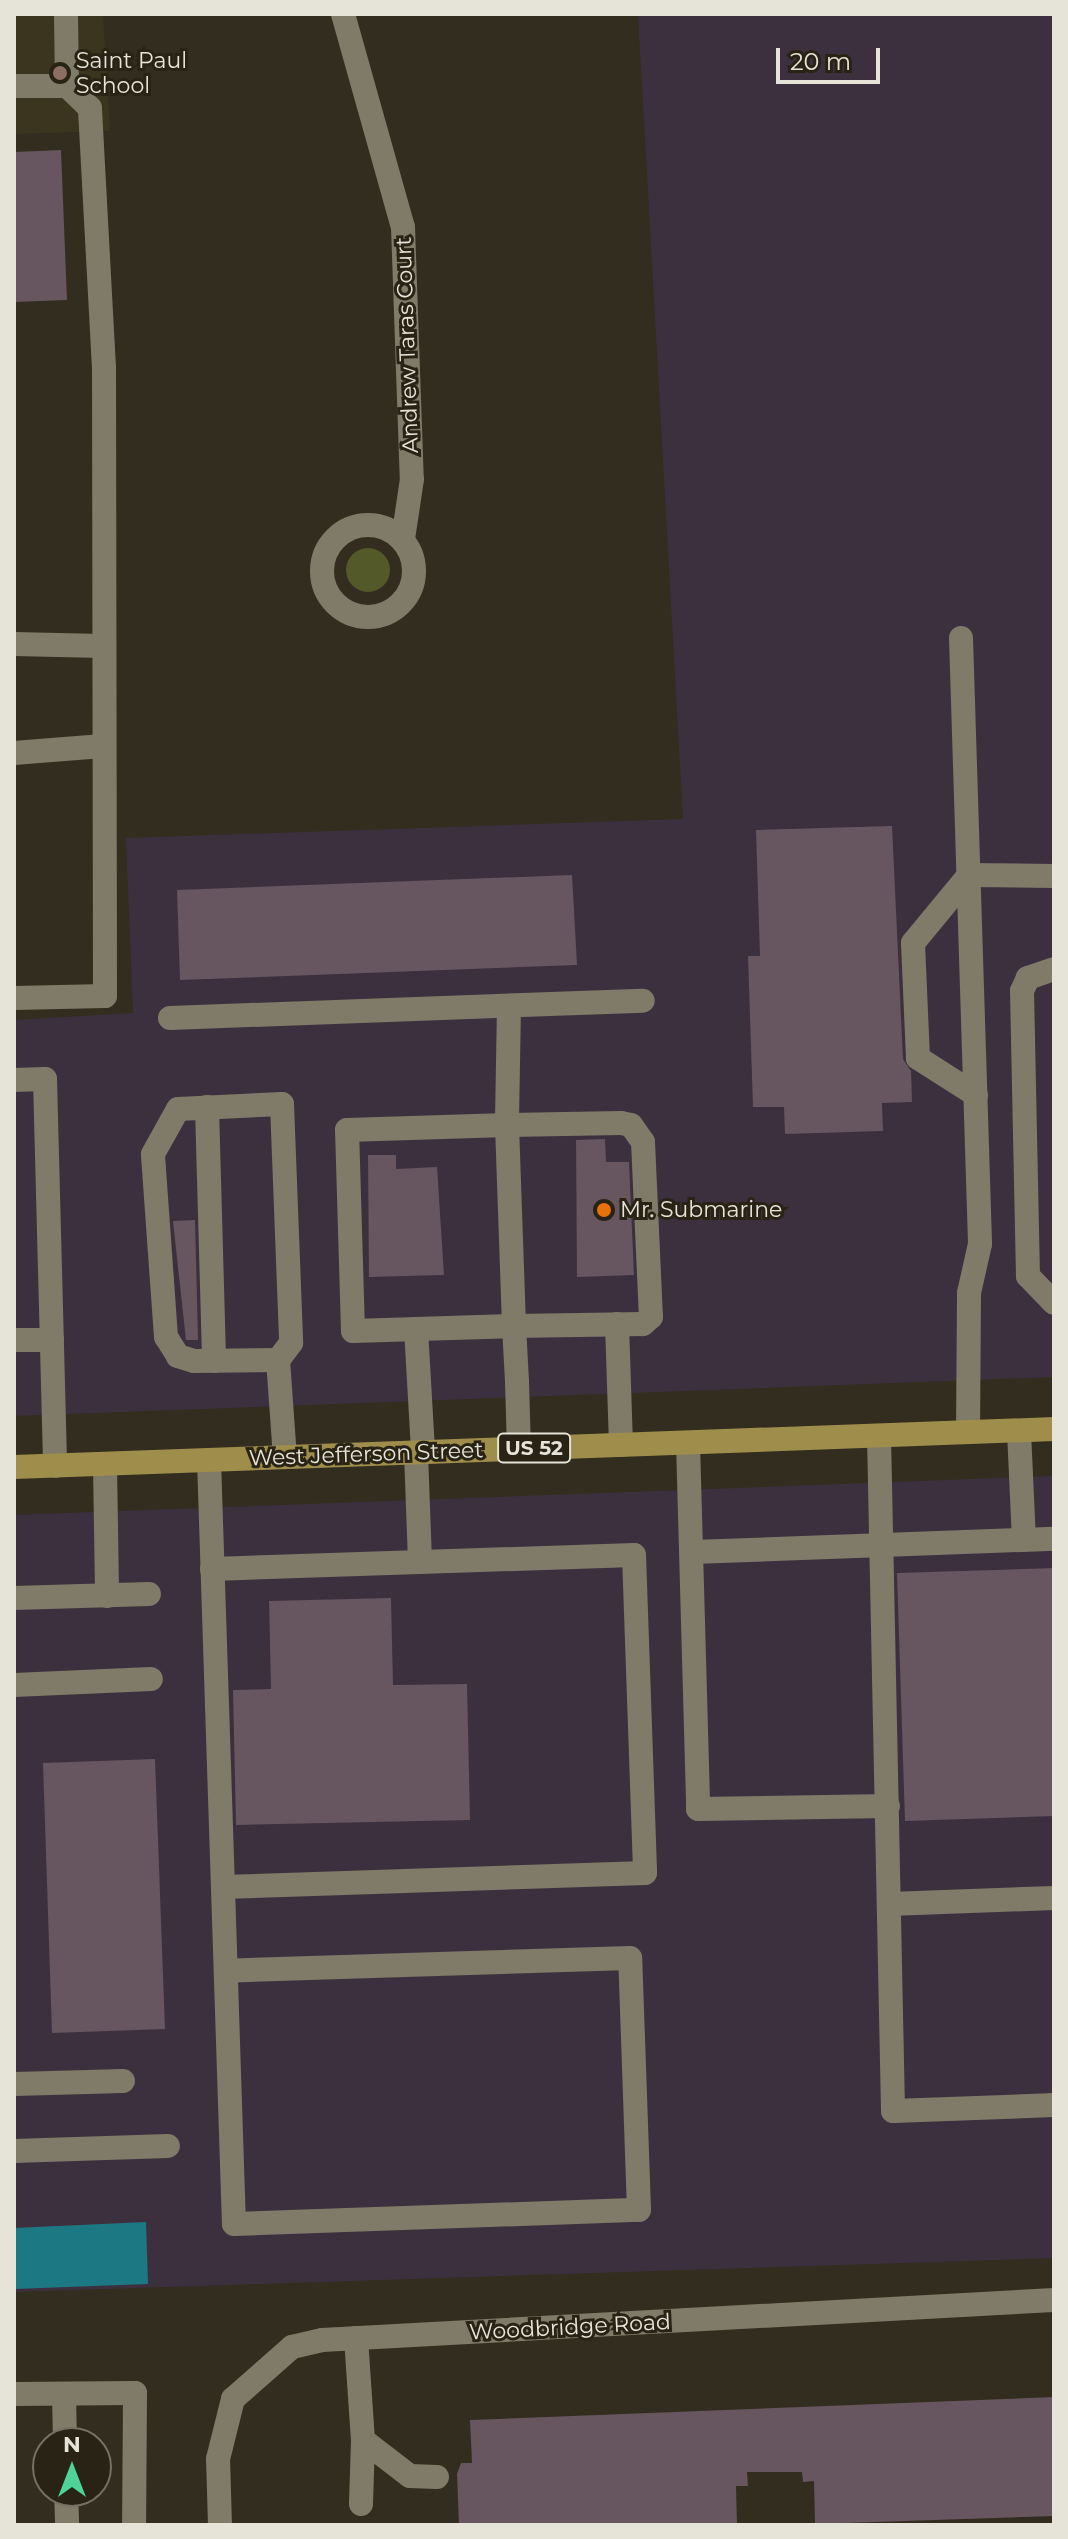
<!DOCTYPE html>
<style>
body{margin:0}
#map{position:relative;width:1068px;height:2539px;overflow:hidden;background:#322d1e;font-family:Montserrat,sans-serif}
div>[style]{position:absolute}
.commercial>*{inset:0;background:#3c303f}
.built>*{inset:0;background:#3b341e}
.green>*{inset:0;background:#535929}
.round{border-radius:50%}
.water>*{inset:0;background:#1c7983}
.building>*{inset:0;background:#67555f}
.minor>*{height:24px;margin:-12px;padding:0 12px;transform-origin:12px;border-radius:12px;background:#807a69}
.minor>.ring{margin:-12px;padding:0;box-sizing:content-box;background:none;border:24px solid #807a69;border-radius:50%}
.major>*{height:24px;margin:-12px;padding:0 12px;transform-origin:12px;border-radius:12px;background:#9f8d4b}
.dots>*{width:22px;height:22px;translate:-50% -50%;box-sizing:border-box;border:4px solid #282314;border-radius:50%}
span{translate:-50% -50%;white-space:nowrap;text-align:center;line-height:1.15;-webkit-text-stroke:6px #282314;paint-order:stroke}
.shield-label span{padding:2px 6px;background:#282314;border:2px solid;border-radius:6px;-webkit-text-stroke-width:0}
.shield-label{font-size:20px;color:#e6e3d9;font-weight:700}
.poi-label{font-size:22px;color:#e6e3d9}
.left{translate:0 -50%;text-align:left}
.street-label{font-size:22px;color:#e6e3d9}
.frame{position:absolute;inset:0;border:16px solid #e6e3d9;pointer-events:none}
.north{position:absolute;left:32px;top:2427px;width:80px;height:80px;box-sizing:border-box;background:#282314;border:2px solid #747063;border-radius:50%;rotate:0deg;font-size:22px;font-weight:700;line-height:32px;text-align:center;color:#e6e3d9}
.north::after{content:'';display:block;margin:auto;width:28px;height:36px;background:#4ed399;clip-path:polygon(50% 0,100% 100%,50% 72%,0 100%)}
.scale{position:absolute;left:776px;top:48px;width:104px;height:36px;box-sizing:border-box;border:4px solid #e6e3d9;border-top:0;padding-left:10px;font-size:24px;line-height:28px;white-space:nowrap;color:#e6e3d9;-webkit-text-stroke:6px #282314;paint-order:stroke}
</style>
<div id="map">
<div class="commercial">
<i style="clip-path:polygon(638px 14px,1054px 14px,1054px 1377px,14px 1416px,14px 1020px,133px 1013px,126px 838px,683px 819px)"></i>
<i style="clip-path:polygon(1054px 1476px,1054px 2258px,14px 2292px,14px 1515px)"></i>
</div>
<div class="built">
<i style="clip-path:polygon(14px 14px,103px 14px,110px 131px,14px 134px)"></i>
</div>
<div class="green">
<i class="round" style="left:346px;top:548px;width:44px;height:44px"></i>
</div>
<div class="water">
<i style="clip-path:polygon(146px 2222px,148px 2284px,14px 2289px,14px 2228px)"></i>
</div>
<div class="building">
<i style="clip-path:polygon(61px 150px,67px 300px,14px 302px,14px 152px)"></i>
<i style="clip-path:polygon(892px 826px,903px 1059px,911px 1071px,912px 1102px,882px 1103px,883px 1131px,785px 1134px,784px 1107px,753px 1107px,748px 956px,760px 956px,756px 830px)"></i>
<i style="clip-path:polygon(572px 875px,577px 965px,180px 980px,177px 890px)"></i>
<i style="clip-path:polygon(605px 1139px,606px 1162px,629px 1162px,634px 1275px,577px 1277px,576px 1140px)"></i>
<i style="clip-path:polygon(368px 1155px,396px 1155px,396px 1169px,437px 1167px,444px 1275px,369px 1277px)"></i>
<i style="clip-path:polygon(195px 1220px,198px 1340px,186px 1340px,173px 1221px)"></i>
<i style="clip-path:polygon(1054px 1568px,1054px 1816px,905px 1821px,897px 1573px)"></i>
<i style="clip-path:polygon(391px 1598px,393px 1685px,467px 1684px,470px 1820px,236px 1825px,233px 1690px,271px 1689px,269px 1601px)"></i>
<i style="clip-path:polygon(155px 1759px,165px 2029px,52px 2033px,43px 1763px)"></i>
<i style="clip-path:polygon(1054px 2397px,1054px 2516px,815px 2524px,814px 2481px,803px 2482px,802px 2472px,747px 2472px,748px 2486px,736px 2486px,737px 2525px,459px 2525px,457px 2474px,461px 2463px,472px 2463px,470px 2420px)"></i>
</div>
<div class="minor">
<i style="left:343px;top:14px;width:221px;rotate:74.3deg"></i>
<i style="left:403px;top:227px;width:252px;rotate:88deg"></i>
<i style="left:412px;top:479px;width:61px;rotate:98.5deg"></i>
<i style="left:14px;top:86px;width:53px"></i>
<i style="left:67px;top:86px;width:72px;rotate:-90.8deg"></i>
<i class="ring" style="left:322px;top:525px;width:68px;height:68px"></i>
<i style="left:961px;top:638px;width:606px;rotate:88.2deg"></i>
<i style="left:980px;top:1244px;width:50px;rotate:102.7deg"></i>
<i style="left:969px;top:1293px;width:139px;rotate:90.4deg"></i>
<i style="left:14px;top:644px;width:88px;rotate:1.3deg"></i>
<i style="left:14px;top:753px;width:89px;rotate:-4.5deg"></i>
<i style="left:1054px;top:969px;width:28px;rotate:161deg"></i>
<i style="left:1028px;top:978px;width:14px;rotate:115deg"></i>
<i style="left:1022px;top:991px;width:285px;rotate:88.8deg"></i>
<i style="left:1028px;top:1276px;width:37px;rotate:46deg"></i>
<i style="left:14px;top:998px;width:91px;rotate:-1.3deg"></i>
<i style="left:105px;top:996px;width:628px;rotate:-90.09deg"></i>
<i style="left:104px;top:368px;width:260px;rotate:-93.1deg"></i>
<i style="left:90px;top:108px;width:32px;rotate:-136deg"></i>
<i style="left:509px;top:1006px;width:119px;rotate:91deg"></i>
<i style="left:507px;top:1125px;width:114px;rotate:-1deg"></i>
<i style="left:621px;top:1123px;width:10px;rotate:11deg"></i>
<i style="left:631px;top:1125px;width:21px;rotate:55deg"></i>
<i style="left:643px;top:1142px;width:175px;rotate:87.4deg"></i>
<i style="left:651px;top:1317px;width:11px;rotate:139deg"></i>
<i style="left:643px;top:1324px;width:129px;rotate:179.1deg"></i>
<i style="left:514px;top:1326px;width:161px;rotate:178.2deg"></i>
<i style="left:353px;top:1331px;width:201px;rotate:-91.7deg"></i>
<i style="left:347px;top:1130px;width:160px;rotate:-1.8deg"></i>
<i style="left:507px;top:1125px;width:201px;rotate:88deg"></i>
<i style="left:514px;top:1326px;width:56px;rotate:86.9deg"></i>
<i style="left:517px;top:1382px;width:67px;rotate:88.3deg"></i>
<i style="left:170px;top:1018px;width:473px;rotate:-2.1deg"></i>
<i style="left:14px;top:1080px;width:31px;rotate:-2deg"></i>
<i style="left:45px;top:1079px;width:387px;rotate:88.5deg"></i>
<i style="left:976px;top:1095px;width:69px;rotate:-147.5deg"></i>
<i style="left:918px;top:1058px;width:115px;rotate:-92.5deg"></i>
<i style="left:913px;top:943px;width:88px;rotate:-50.5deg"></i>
<i style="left:969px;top:875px;width:85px;rotate:0.7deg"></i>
<i style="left:207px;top:1107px;width:254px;rotate:88.4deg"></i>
<i style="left:617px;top:1324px;width:121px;rotate:88.1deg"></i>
<i style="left:416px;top:1329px;width:123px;rotate:86.7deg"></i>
<i style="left:14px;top:1340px;width:38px"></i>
<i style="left:278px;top:1360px;width:84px;rotate:179.3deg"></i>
<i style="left:194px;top:1361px;width:17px;rotate:-163deg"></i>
<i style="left:178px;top:1356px;width:22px;rotate:-122deg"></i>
<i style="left:166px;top:1337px;width:183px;rotate:-94.1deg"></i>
<i style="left:153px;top:1154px;width:51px;rotate:-60.9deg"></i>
<i style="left:178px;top:1109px;width:104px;rotate:-2.8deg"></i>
<i style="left:282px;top:1104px;width:239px;rotate:87.8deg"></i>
<i style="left:291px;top:1343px;width:21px;rotate:127deg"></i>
<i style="left:278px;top:1360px;width:97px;rotate:85.9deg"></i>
<i style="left:1019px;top:1431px;width:109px;rotate:87.4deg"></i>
<i style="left:879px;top:1436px;width:675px;rotate:88.81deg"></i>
<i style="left:893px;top:2111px;width:161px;rotate:-2.1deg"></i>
<i style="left:688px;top:1443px;width:366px;rotate:88.4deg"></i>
<i style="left:698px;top:1809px;width:190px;rotate:-0.9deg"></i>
<i style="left:416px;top:1453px;width:109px;rotate:87.9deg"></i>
<i style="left:209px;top:1460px;width:764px;rotate:88.13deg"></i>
<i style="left:234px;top:2224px;width:405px;rotate:-2deg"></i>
<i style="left:639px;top:2210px;width:252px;rotate:-92deg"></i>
<i style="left:630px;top:1958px;width:404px;rotate:178.2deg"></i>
<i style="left:105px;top:1464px;width:132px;rotate:89.1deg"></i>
<i style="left:693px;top:1552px;width:361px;rotate:-2.1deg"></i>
<i style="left:212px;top:1569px;width:422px;rotate:-1.9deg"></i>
<i style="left:634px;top:1555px;width:318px;rotate:88deg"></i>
<i style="left:645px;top:1873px;width:422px;rotate:178.1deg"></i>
<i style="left:14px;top:1598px;width:135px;rotate:-1.7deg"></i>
<i style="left:14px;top:1685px;width:137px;rotate:-2.5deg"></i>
<i style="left:890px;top:1904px;width:164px;rotate:-2.1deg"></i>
<i style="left:14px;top:2084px;width:109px;rotate:-1.6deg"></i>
<i style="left:14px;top:2151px;width:154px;rotate:-1.9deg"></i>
<i style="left:356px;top:2338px;width:102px;rotate:86.1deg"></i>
<i style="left:363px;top:2440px;width:59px;rotate:37.5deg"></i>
<i style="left:410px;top:2476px;width:27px;rotate:2deg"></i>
<i style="left:14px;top:2394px;width:121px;rotate:-0.5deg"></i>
<i style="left:135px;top:2393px;width:132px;rotate:90.4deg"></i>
<i style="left:64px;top:2394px;width:49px;rotate:88.8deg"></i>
<i style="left:66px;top:2491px;width:34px;rotate:88deg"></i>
<i style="left:361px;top:2504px;width:64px;rotate:-88.2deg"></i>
<i style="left:220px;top:2525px;width:66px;rotate:-91.7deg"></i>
<i style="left:218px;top:2459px;width:62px;rotate:-76deg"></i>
<i style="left:233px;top:2399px;width:79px;rotate:-41.4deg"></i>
<i style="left:292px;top:2347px;width:31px;rotate:-13deg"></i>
<i style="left:322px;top:2340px;width:733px;rotate:-3.13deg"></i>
</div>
<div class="major">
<i style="left:14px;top:1467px;width:1041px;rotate:-2.09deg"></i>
</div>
<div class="dots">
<i style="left:60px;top:73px;background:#8d6e63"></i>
<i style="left:604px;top:1210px;background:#e8710a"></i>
</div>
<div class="shield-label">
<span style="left:534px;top:1448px">US 52</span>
</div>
<div class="poi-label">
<span class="left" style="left:76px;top:73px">Saint Paul<br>School</span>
<span class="left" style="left:620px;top:1210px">Mr. Submarine</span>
</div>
<div class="street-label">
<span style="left:407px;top:345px;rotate:-92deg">Andrew Taras Court</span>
<span style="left:366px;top:1454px;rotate:-2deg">West Jefferson Street</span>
<span style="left:570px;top:2327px;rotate:-3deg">Woodbridge Road</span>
</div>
<div class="frame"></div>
<div class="north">N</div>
<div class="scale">20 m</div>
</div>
